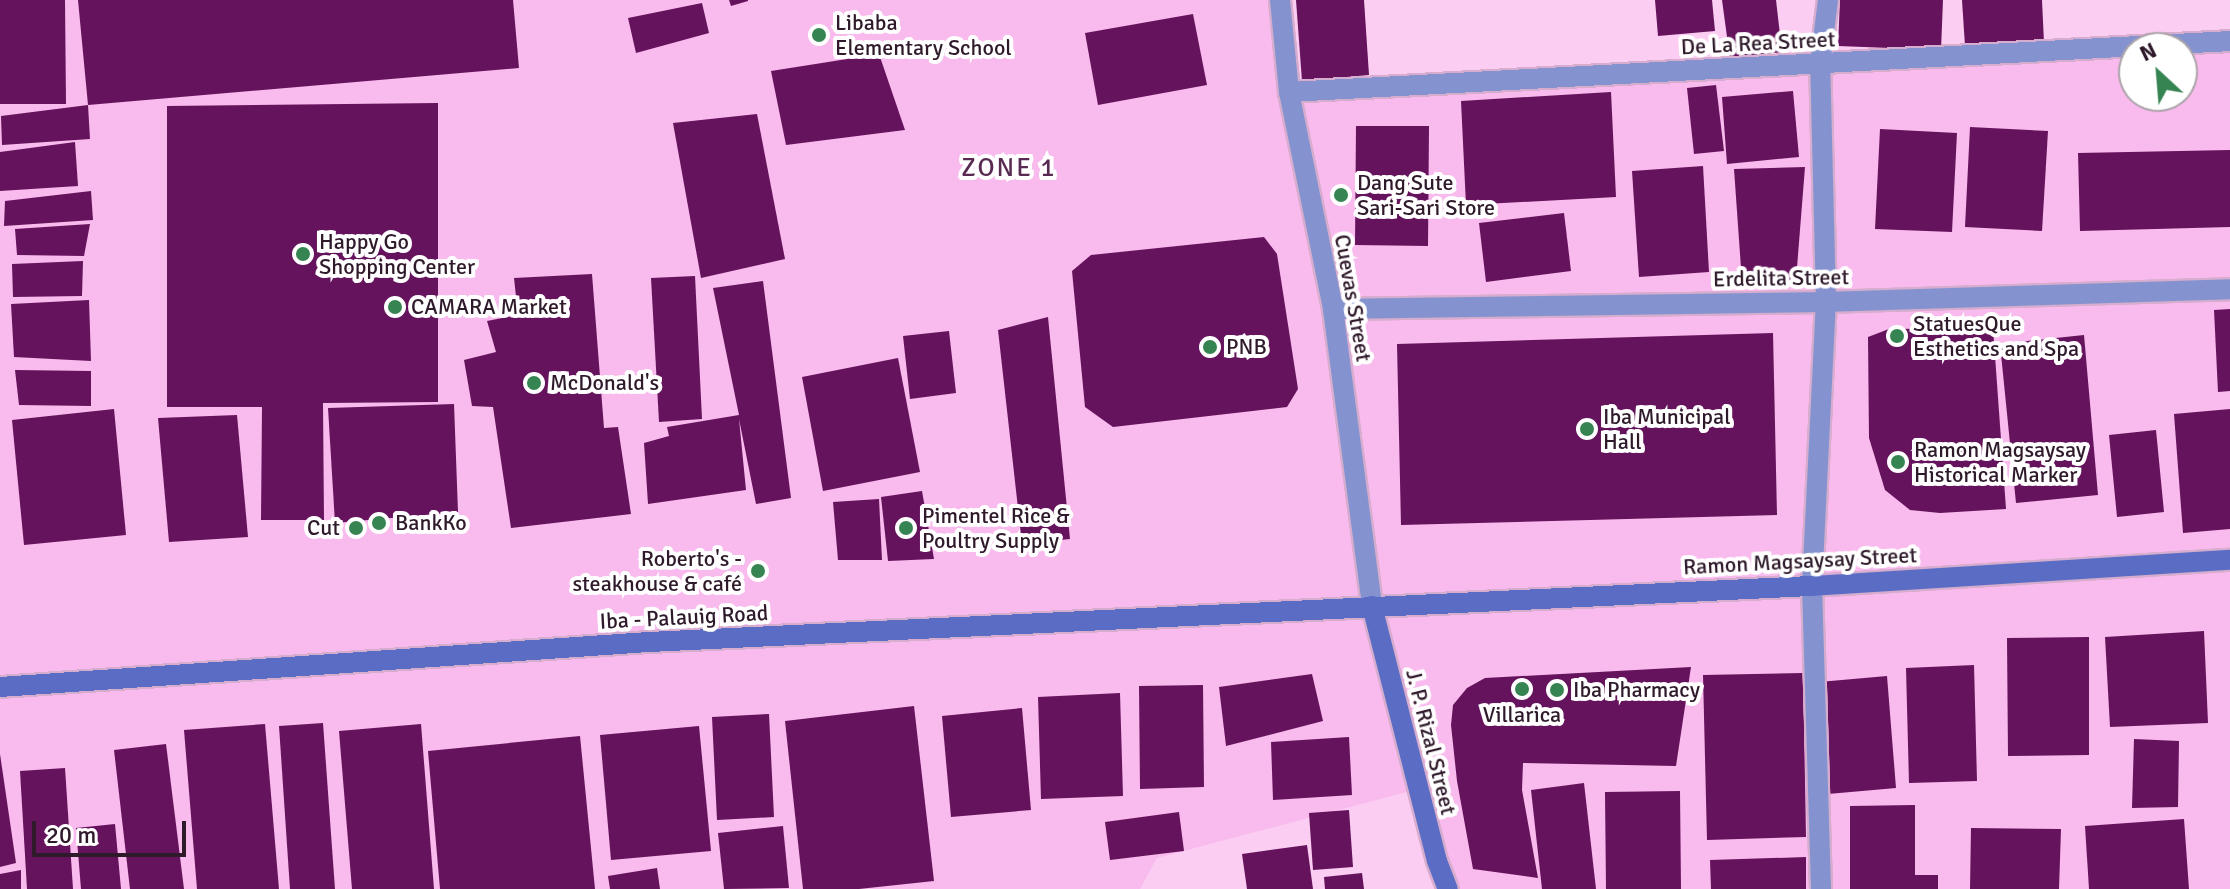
<!DOCTYPE html>
<meta charset="utf-8">
<style>
body{margin:0}
#map{position:relative;width:2230px;height:889px;overflow:hidden;background:#fbcdf2;font-family:Signika,sans-serif}
div>[style]{position:absolute}
.built>*{inset:0;background:#f9baed}
.building>*{inset:0;background:#65135c}
.roads{filter:drop-shadow(2px 0 #d6adce) drop-shadow(-2px 0 #d6adce) drop-shadow(0 2px #d6adce) drop-shadow(0 -2px #d6adce)}
.minor>*{height:20px;margin:-10px;padding:0 10px;transform-origin:10px;border-radius:10px;background:#8493cf}
.secondary>*{height:20px;margin:-10px;padding:0 10px;transform-origin:10px;border-radius:10px;background:#5b6cc4}
.dots>*{width:22px;height:22px;translate:-50% -50%;box-sizing:border-box;border:4px solid #fff;border-radius:50%}
span{translate:-50% -50%;white-space:nowrap;text-align:center;line-height:1.15;-webkit-text-stroke:8px #fff;paint-order:stroke}
.poi-label{font-size:22px;color:#2f1a2b}
.left{translate:0 -50%;text-align:left}
.right{translate:-100% -50%;text-align:right}
.street-label{font-size:22px;color:#2f1a2b}
.quarter-label{font-size:26px;color:#592a51;letter-spacing:2px}
.north{position:absolute;left:2118px;top:32px;width:80px;height:80px;box-sizing:border-box;background:#fff;border:2px solid #aca3aa;border-radius:50%;rotate:334deg;font-size:22px;font-weight:700;line-height:32px;text-align:center;color:#2f1a2b}
.north::after{content:'';display:block;margin:auto;width:28px;height:36px;background:#378453;clip-path:polygon(50% 0,100% 100%,50% 72%,0 100%)}
.scale{position:absolute;left:32px;top:821px;width:154px;height:36px;box-sizing:border-box;border:4px solid #2f1a2b;border-top:0;padding-left:10px;font-size:24px;line-height:28px;white-space:nowrap;color:#2f1a2b;-webkit-text-stroke:6px #fff;paint-order:stroke}
</style>
<div id="map">
<div class="built">
<i style="clip-path:polygon(evenodd,0 0,1280px 0,1289px 92px,2230px 41px,2230px 889px,1448px 889px,1418px 789px,1157px 858px,1140px 889px,0 889px,0 0,2134px 48px,2182px 48px,2182px 96px,2134px 96px,2134px 48px)"></i>
</div>
<div class="building">
<i style="clip-path:polygon(0 0,65px 0,66px 104px,0 104px)"></i>
<i style="clip-path:polygon(78px 0,513px 0,519px 68px,88px 105px,90px 139px,2px 145px,1px 116px,88px 105px)"></i>
<i style="clip-path:polygon(729px 0,748px 0,748px 1px,731px 6px)"></i>
<i style="clip-path:polygon(1296px 0,1364px 0,1369px 75px,1302px 81px)"></i>
<i style="clip-path:polygon(1655px 0,1712px 0,1715px 31px,1658px 36px)"></i>
<i style="clip-path:polygon(1722px 0,1776px 0,1782px 52px,1730px 59px)"></i>
<i style="clip-path:polygon(1840px 0,1943px 0,1941px 50px,1838px 46px)"></i>
<i style="clip-path:polygon(1962px 0,2042px 0,2044px 43px,1965px 46px)"></i>
<i style="clip-path:polygon(702px 3px,709px 33px,636px 53px,628px 18px)"></i>
<i style="clip-path:polygon(1193px 14px,1207px 85px,1098px 105px,1085px 33px)"></i>
<i style="clip-path:polygon(879px 54px,905px 130px,786px 145px,771px 71px)"></i>
<i style="clip-path:polygon(1716px 85px,1724px 151px,1694px 154px,1687px 88px)"></i>
<i style="clip-path:polygon(1793px 91px,1799px 157px,1727px 164px,1722px 97px)"></i>
<i style="clip-path:polygon(1611px 92px,1616px 197px,1466px 205px,1461px 101px)"></i>
<i style="clip-path:polygon(438px 103px,438px 402px,323px 403px,324px 520px,261px 520px,262px 407px,167px 407px,167px 106px)"></i>
<i style="clip-path:polygon(757px 114px,785px 259px,701px 278px,673px 123px)"></i>
<i style="clip-path:polygon(1356px 126px,1429px 126px,1428px 246px,1355px 245px)"></i>
<i style="clip-path:polygon(1970px 127px,2048px 131px,2042px 231px,1965px 227px)"></i>
<i style="clip-path:polygon(1880px 129px,1957px 133px,1952px 232px,1875px 229px)"></i>
<i style="clip-path:polygon(75px 142px,78px 186px,0 191px,0 152px)"></i>
<i style="clip-path:polygon(2230px 150px,2230px 227px,2080px 231px,2078px 153px)"></i>
<i style="clip-path:polygon(1703px 166px,1709px 272px,1639px 277px,1632px 171px)"></i>
<i style="clip-path:polygon(1805px 167px,1796px 280px,1742px 282px,1734px 169px)"></i>
<i style="clip-path:polygon(91px 191px,93px 220px,4px 226px,5px 201px)"></i>
<i style="clip-path:polygon(1564px 213px,1571px 271px,1486px 282px,1479px 223px)"></i>
<i style="clip-path:polygon(90px 224px,84px 256px,17px 255px,15px 229px)"></i>
<i style="clip-path:polygon(1264px 237px,1277px 254px,1298px 389px,1287px 407px,1113px 427px,1085px 407px,1072px 271px,1091px 255px)"></i>
<i style="clip-path:polygon(83px 261px,82px 296px,13px 297px,12px 264px)"></i>
<i style="clip-path:polygon(592px 274px,604px 428px,618px 427px,631px 514px,511px 528px,493px 407px,472px 406px,464px 360px,496px 352px,487px 321px,518px 315px,514px 278px)"></i>
<i style="clip-path:polygon(695px 276px,702px 419px,659px 422px,651px 278px)"></i>
<i style="clip-path:polygon(763px 281px,791px 498px,756px 504px,739px 419px,746px 490px,648px 504px,644px 443px,669px 436px,667px 427px,739px 415px,713px 288px)"></i>
<i style="clip-path:polygon(89px 300px,91px 361px,14px 357px,11px 304px)"></i>
<i style="clip-path:polygon(2230px 309px,2230px 391px,2218px 392px,2214px 310px)"></i>
<i style="clip-path:polygon(1048px 317px,1070px 539px,1022px 544px,998px 330px)"></i>
<i style="clip-path:polygon(1993px 328px,2006px 509px,1940px 513px,1910px 510px,1885px 490px,1869px 438px,1868px 337px,1889px 329px)"></i>
<i style="clip-path:polygon(949px 331px,956px 393px,910px 399px,903px 336px)"></i>
<i style="clip-path:polygon(1773px 333px,1777px 515px,1401px 525px,1397px 344px)"></i>
<i style="clip-path:polygon(2084px 335px,2098px 495px,2016px 503px,2000px 344px)"></i>
<i style="clip-path:polygon(898px 358px,920px 472px,823px 491px,802px 377px)"></i>
<i style="clip-path:polygon(15px 370px,91px 371px,91px 406px,19px 405px)"></i>
<i style="clip-path:polygon(454px 404px,458px 512px,335px 523px,328px 408px)"></i>
<i style="clip-path:polygon(114px 409px,126px 535px,24px 545px,12px 420px)"></i>
<i style="clip-path:polygon(2230px 409px,2230px 529px,2183px 533px,2174px 414px)"></i>
<i style="clip-path:polygon(237px 415px,248px 537px,169px 542px,158px 418px)"></i>
<i style="clip-path:polygon(2156px 430px,2164px 512px,2117px 517px,2109px 435px)"></i>
<i style="clip-path:polygon(922px 491px,934px 559px,888px 561px,881px 497px)"></i>
<i style="clip-path:polygon(879px 499px,882px 560px,838px 560px,833px 502px)"></i>
<i style="clip-path:polygon(2204px 631px,2208px 723px,2110px 727px,2105px 637px)"></i>
<i style="clip-path:polygon(2089px 637px,2089px 755px,2008px 756px,2007px 638px)"></i>
<i style="clip-path:polygon(1974px 665px,1977px 781px,1909px 783px,1906px 668px)"></i>
<i style="clip-path:polygon(1691px 667px,1676px 766px,1523px 763px,1522px 790px,1538px 878px,1473px 869px,1457px 781px,1451px 725px,1453px 705px,1467px 688px,1485px 678px)"></i>
<i style="clip-path:polygon(1803px 673px,1806px 837px,1707px 840px,1703px 675px)"></i>
<i style="clip-path:polygon(1312px 674px,1323px 721px,1226px 746px,1219px 687px)"></i>
<i style="clip-path:polygon(1887px 676px,1896px 788px,1828px 794px,1819px 682px)"></i>
<i style="clip-path:polygon(1203px 685px,1204px 787px,1140px 789px,1139px 686px)"></i>
<i style="clip-path:polygon(1120px 693px,1123px 796px,1041px 799px,1038px 697px)"></i>
<i style="clip-path:polygon(914px 706px,934px 881px,859px 889px,803px 889px,785px 721px)"></i>
<i style="clip-path:polygon(1022px 708px,1031px 810px,951px 817px,942px 716px)"></i>
<i style="clip-path:polygon(769px 714px,774px 817px,717px 820px,712px 717px)"></i>
<i style="clip-path:polygon(323px 723px,335px 889px,290px 889px,279px 726px)"></i>
<i style="clip-path:polygon(265px 724px,279px 889px,197px 889px,184px 730px)"></i>
<i style="clip-path:polygon(421px 724px,434px 889px,352px 889px,339px 731px)"></i>
<i style="clip-path:polygon(699px 726px,711px 851px,611px 860px,600px 735px)"></i>
<i style="clip-path:polygon(580px 736px,595px 889px,440px 889px,428px 751px)"></i>
<i style="clip-path:polygon(1349px 737px,1352px 795px,1273px 800px,1271px 742px)"></i>
<i style="clip-path:polygon(2134px 739px,2179px 741px,2178px 807px,2132px 808px)"></i>
<i style="clip-path:polygon(166px 744px,184px 889px,130px 889px,114px 750px)"></i>
<i style="clip-path:polygon(0 754px,16px 863px,0 867px)"></i>
<i style="clip-path:polygon(65px 768px,73px 889px,27px 889px,20px 771px)"></i>
<i style="clip-path:polygon(1584px 783px,1596px 889px,1542px 889px,1531px 790px)"></i>
<i style="clip-path:polygon(1680px 791px,1681px 889px,1606px 889px,1605px 792px)"></i>
<i style="clip-path:polygon(1915px 805px,1915px 875px,1938px 875px,1938px 889px,1850px 889px,1850px 806px)"></i>
<i style="clip-path:polygon(1349px 810px,1353px 867px,1313px 870px,1309px 813px)"></i>
<i style="clip-path:polygon(1179px 812px,1184px 851px,1110px 860px,1105px 822px)"></i>
<i style="clip-path:polygon(2184px 819px,2189px 889px,2089px 889px,2085px 826px)"></i>
<i style="clip-path:polygon(115px 824px,121px 889px,81px 889px,76px 828px)"></i>
<i style="clip-path:polygon(783px 826px,789px 888px,724px 889px,718px 833px)"></i>
<i style="clip-path:polygon(1971px 828px,2061px 829px,2059px 889px,1970px 889px)"></i>
<i style="clip-path:polygon(1307px 845px,1313px 889px,1247px 889px,1242px 854px)"></i>
<i style="clip-path:polygon(1806px 857px,1806px 889px,1711px 889px,1710px 860px)"></i>
<i style="clip-path:polygon(657px 868px,660px 889px,610px 889px,608px 876px)"></i>
<i style="clip-path:polygon(21px 870px,21px 889px,0 889px,0 874px)"></i>
<i style="clip-path:polygon(1362px 873px,1364px 889px,1325px 889px,1324px 877px)"></i>
</div>
<div class="roads">
<div class="minor">
<i style="left:1280px;top:0;width:92px;rotate:84.4deg"></i>
<i style="left:1289px;top:92px;width:221px;rotate:78.5deg"></i>
<i style="left:1333px;top:309px;width:300px;rotate:82.5deg"></i>
<i style="left:1289px;top:92px;width:942px;rotate:-3.1deg"></i>
<i style="left:1333px;top:309px;width:493px;rotate:-0.8deg"></i>
<i style="left:1826px;top:302px;width:404px;rotate:-1.8deg"></i>
<i style="left:1821px;top:889px;width:303px;rotate:-91.7deg"></i>
<i style="left:1812px;top:586px;width:284px;rotate:-87.2deg"></i>
<i style="left:1826px;top:302px;width:238px;rotate:-91.4deg"></i>
<i style="left:1820px;top:64px;width:64px;rotate:-82.9deg"></i>
</div>
<div class="secondary">
<i style="left:1372px;top:606px;width:263px;rotate:75.7deg"></i>
<i style="left:1437px;top:861px;width:30px;rotate:69deg"></i>
<i style="left:0;top:687px;width:651px;rotate:-3.97deg"></i>
<i style="left:649px;top:642px;width:1164px;rotate:-2.76deg"></i>
<i style="left:1812px;top:586px;width:419px;rotate:-3.6deg"></i>
</div>
</div>
<div class="dots">
<i style="left:819px;top:35px;background:#378453"></i>
<i style="left:1341px;top:195px;background:#378453"></i>
<i style="left:303px;top:254px;background:#378453"></i>
<i style="left:395px;top:307px;background:#378453"></i>
<i style="left:1897px;top:336px;background:#378453"></i>
<i style="left:1210px;top:347px;background:#378453"></i>
<i style="left:534px;top:383px;background:#378453"></i>
<i style="left:1587px;top:429px;background:#378453"></i>
<i style="left:1898px;top:462px;background:#378453"></i>
<i style="left:379px;top:523px;background:#378453"></i>
<i style="left:356px;top:528px;background:#378453"></i>
<i style="left:906px;top:528px;background:#378453"></i>
<i style="left:758px;top:571px;background:#378453"></i>
<i style="left:1522px;top:689px;background:#378453"></i>
<i style="left:1557px;top:690px;background:#378453"></i>
</div>
<div class="poi-label">
<span class="left" style="left:835px;top:35px">Libaba<br>Elementary School</span>
<span class="left" style="left:1357px;top:195px">Dang Sute<br>Sari-Sari Store</span>
<span class="left" style="left:319px;top:254px">Happy Go<br>Shopping Center</span>
<span class="left" style="left:411px;top:307px">CAMARA Market</span>
<span class="left" style="left:1913px;top:336px">StatuesQue<br>Esthetics and Spa</span>
<span class="left" style="left:1226px;top:347px">PNB</span>
<span class="left" style="left:550px;top:383px">McDonald's</span>
<span class="left" style="left:1603px;top:429px">Iba Municipal<br>Hall</span>
<span class="left" style="left:1914px;top:462px">Ramon Magsaysay<br>Historical Marker</span>
<span class="left" style="left:922px;top:528px">Pimentel Rice &amp;<br>Poultry Supply</span>
<span class="left" style="left:395px;top:523px">BankKo</span>
<span class="right" style="left:340px;top:528px">Cut</span>
<span class="right" style="left:742px;top:571px">Roberto's -<br>steakhouse &amp; café</span>
<span class="left" style="left:1573px;top:690px">Iba Pharmacy</span>
<span style="left:1522px;top:715px">Villarica</span>
</div>
<div class="street-label">
<span style="left:1758px;top:43px;rotate:-3deg">De La Rea Street</span>
<span style="left:1781px;top:278px;rotate:-1deg">Erdelita Street</span>
<span style="left:1353px;top:298px;rotate:80deg">Cuevas Street</span>
<span style="left:1800px;top:561px;rotate:-3deg">Ramon Magsaysay Street</span>
<span style="left:684px;top:617px;rotate:-3deg">Iba - Palauig Road</span>
<span style="left:1431px;top:742px;rotate:76deg">J. P. Rizal Street</span>
</div>
<div class="quarter-label">
<span style="left:1009px;top:169px">ZONE 1</span>
</div>
<div class="north">N</div>
<div class="scale">20 m</div>
</div>
